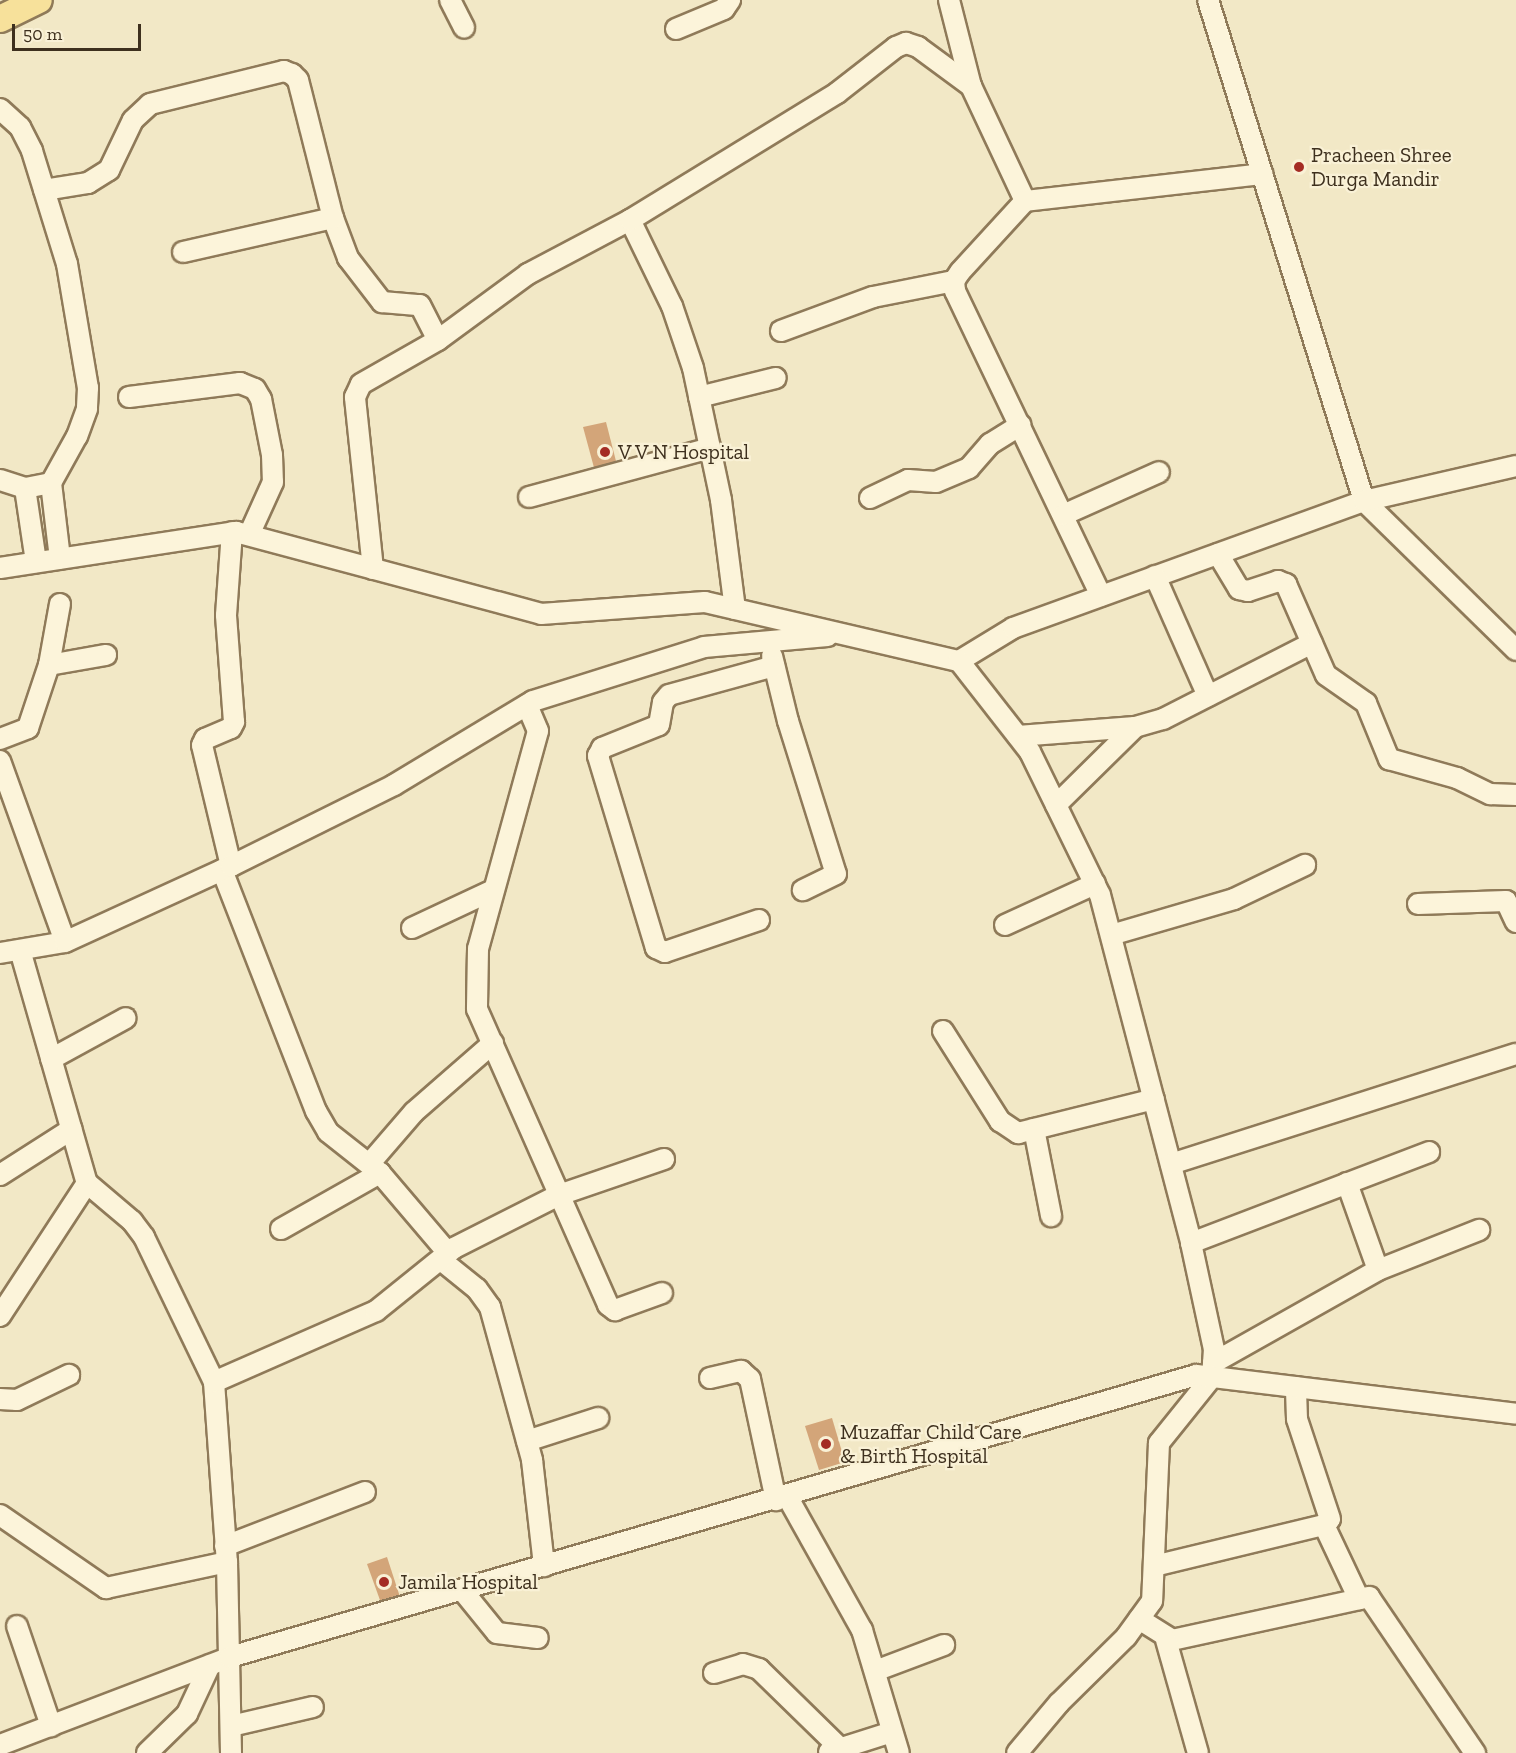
<!DOCTYPE html>
<style>
body{margin:0}
#map{position:relative;width:1516px;height:1753px;overflow:hidden;background:#f2e8c6;font-family:"Zilla Slab",serif}
div>[style]{position:absolute}
.building>*{inset:0;background:#d3a579}
.roads{filter:drop-shadow(2px 0 #8f7a59) drop-shadow(-2px 0 #8f7a59) drop-shadow(0 2px #8f7a59) drop-shadow(0 -2px #8f7a59)}
.minor>*{height:20px;margin:-10px;padding:0 10px;transform-origin:10px;border-radius:10px;background:#fcf4da}
.major>*{height:26px;margin:-13px;padding:0 13px;transform-origin:13px;border-radius:13px;background:#f7e19b}
.dots>*{width:16px;height:16px;translate:-50% -50%;box-sizing:border-box;border:3px solid #f9f1d6;border-radius:50%}
span{translate:-50% -50%;white-space:nowrap;text-align:center;line-height:1.15;-webkit-text-stroke:4.5px #f9f1d6;paint-order:stroke}
.poi-label{font-size:21px;color:#3e301e}
.left{translate:0 -50%;text-align:left}
.scale{position:absolute;left:12px;top:24px;width:129px;height:27px;box-sizing:border-box;border:3px solid #3e301e;border-top:0;padding-left:8px;font-size:18px;line-height:21px;white-space:nowrap;color:#3e301e;-webkit-text-stroke:4px #f9f1d6;paint-order:stroke}
</style>
<div id="map">
<div class="building">
<i style="clip-path:polygon(606px 422px,618px 469px,596px 475px,583px 427px)"></i>
<i style="clip-path:polygon(832px 1418px,845px 1462px,819px 1470px,805px 1426px)"></i>
<i style="clip-path:polygon(387px 1557px,400px 1597px,381px 1603px,367px 1564px)"></i>
</div>
<div class="roads">
<div class="minor">
<i style="left:450px;top:0;width:31px;rotate:63deg"></i>
<i style="left:949px;top:0;width:89px;rotate:75.7deg"></i>
<i style="left:971px;top:86px;width:127px;rotate:64.8deg"></i>
<i style="left:1025px;top:201px;width:239px;rotate:-6.5deg"></i>
<i style="left:1208px;top:0;width:525px;rotate:72.7deg"></i>
<i style="left:1364px;top:501px;width:213px;rotate:44.4deg"></i>
<i style="left:676px;top:29px;width:52px;rotate:-22.6deg"></i>
<i style="left:724px;top:9px;width:11px;rotate:-56deg"></i>
<i style="left:0;top:109px;width:27px;rotate:42deg"></i>
<i style="left:20px;top:127px;width:27px;rotate:63deg"></i>
<i style="left:32px;top:151px;width:118px;rotate:72.8deg"></i>
<i style="left:67px;top:264px;width:126px;rotate:80.4deg"></i>
<i style="left:88px;top:388px;width:21px;rotate:93deg"></i>
<i style="left:87px;top:409px;width:29px;rotate:110deg"></i>
<i style="left:77px;top:436px;width:54px;rotate:119deg"></i>
<i style="left:51px;top:483px;width:26px;rotate:169deg"></i>
<i style="left:25px;top:488px;width:26px;rotate:-162deg"></i>
<i style="left:44px;top:190px;width:45px;rotate:-9deg"></i>
<i style="left:88px;top:183px;width:25px;rotate:-32deg"></i>
<i style="left:109px;top:170px;width:55px;rotate:-64.4deg"></i>
<i style="left:133px;top:120px;width:23px;rotate:-43deg"></i>
<i style="left:150px;top:104px;width:138px;rotate:-13.8deg"></i>
<i style="left:284px;top:71px;width:9px;rotate:21deg"></i>
<i style="left:292px;top:74px;width:8px;rotate:45deg"></i>
<i style="left:298px;top:80px;width:142px;rotate:75.8deg"></i>
<i style="left:333px;top:218px;width:43px;rotate:69.4deg"></i>
<i style="left:348px;top:258px;width:56px;rotate:52.3deg"></i>
<i style="left:382px;top:302px;width:38px;rotate:5deg"></i>
<i style="left:420px;top:305px;width:39px;rotate:63deg"></i>
<i style="left:1025px;top:201px;width:96px;rotate:132.5deg"></i>
<i style="left:960px;top:272px;width:11px;rotate:124deg"></i>
<i style="left:954px;top:281px;width:10px;rotate:84deg"></i>
<i style="left:955px;top:291px;width:338px;rotate:64.4deg"></i>
<i style="left:630px;top:220px;width:96px;rotate:64deg"></i>
<i style="left:672px;top:306px;width:65px;rotate:71.3deg"></i>
<i style="left:693px;top:368px;width:135px;rotate:78deg"></i>
<i style="left:721px;top:500px;width:110px;rotate:82.7deg"></i>
<i style="left:183px;top:252px;width:154px;rotate:-12.8deg"></i>
<i style="left:781px;top:331px;width:98px;rotate:-20.3deg"></i>
<i style="left:873px;top:297px;width:83px;rotate:-11.2deg"></i>
<i style="left:129px;top:397px;width:112px;rotate:-7.2deg"></i>
<i style="left:240px;top:383px;width:16px;rotate:22deg"></i>
<i style="left:255px;top:389px;width:12px;rotate:59deg"></i>
<i style="left:261px;top:399px;width:57px;rotate:78.9deg"></i>
<i style="left:272px;top:455px;width:27px;rotate:88deg"></i>
<i style="left:273px;top:482px;width:58px;rotate:114.4deg"></i>
<i style="left:699px;top:397px;width:79px;rotate:-13.9deg"></i>
<i style="left:51px;top:483px;width:76px;rotate:83.2deg"></i>
<i style="left:25px;top:488px;width:75px;rotate:81.5deg"></i>
<i style="left:529px;top:497px;width:188px;rotate:-15.1deg"></i>
<i style="left:870px;top:498px;width:42px;rotate:-25.3deg"></i>
<i style="left:908px;top:480px;width:28px;rotate:4deg"></i>
<i style="left:936px;top:482px;width:36px;rotate:-23deg"></i>
<i style="left:969px;top:468px;width:32px;rotate:-49deg"></i>
<i style="left:990px;top:444px;width:36px;rotate:-32deg"></i>
<i style="left:1063px;top:515px;width:105px;rotate:-24.1deg"></i>
<i style="left:1218px;top:554px;width:41px;rotate:59deg"></i>
<i style="left:1239px;top:589px;width:9px;rotate:13deg"></i>
<i style="left:1248px;top:591px;width:32px;rotate:-18deg"></i>
<i style="left:1278px;top:581px;width:9px;rotate:21deg"></i>
<i style="left:1286px;top:584px;width:99px;rotate:66.3deg"></i>
<i style="left:1326px;top:675px;width:49px;rotate:35deg"></i>
<i style="left:1366px;top:703px;width:61px;rotate:67.7deg"></i>
<i style="left:1389px;top:759px;width:71px;rotate:15.6deg"></i>
<i style="left:1457px;top:778px;width:37px;rotate:26deg"></i>
<i style="left:1490px;top:794px;width:26px;rotate:2deg"></i>
<i style="left:0;top:568px;width:239px;rotate:-8.7deg"></i>
<i style="left:236px;top:532px;width:316px;rotate:15deg"></i>
<i style="left:541px;top:614px;width:164px;rotate:-4.2deg"></i>
<i style="left:705px;top:602px;width:261px;rotate:13.1deg"></i>
<i style="left:959px;top:661px;width:63px;rotate:-31.4deg"></i>
<i style="left:1013px;top:628px;width:373px;rotate:-19.9deg"></i>
<i style="left:1364px;top:501px;width:156px;rotate:-13deg"></i>
<i style="left:373px;top:569px;width:173px;rotate:-96deg"></i>
<i style="left:355px;top:397px;width:14px;rotate:-65deg"></i>
<i style="left:361px;top:384px;width:89px;rotate:-29.7deg"></i>
<i style="left:438px;top:340px;width:112px;rotate:-36.3deg"></i>
<i style="left:528px;top:274px;width:115px;rotate:-27.9deg"></i>
<i style="left:630px;top:220px;width:243px;rotate:-31.5deg"></i>
<i style="left:837px;top:93px;width:75px;rotate:-37.9deg"></i>
<i style="left:896px;top:47px;width:11px;rotate:-22deg"></i>
<i style="left:906px;top:43px;width:13px;rotate:18deg"></i>
<i style="left:918px;top:47px;width:66px;rotate:36.3deg"></i>
<i style="left:1155px;top:576px;width:131px;rotate:66.2deg"></i>
<i style="left:772px;top:656px;width:67px;rotate:76.2deg"></i>
<i style="left:788px;top:721px;width:160px;rotate:72.6deg"></i>
<i style="left:836px;top:874px;width:37px;rotate:154deg"></i>
<i style="left:959px;top:661px;width:115px;rotate:52deg"></i>
<i style="left:1030px;top:752px;width:159px;rotate:63.9deg"></i>
<i style="left:1100px;top:895px;width:360px;rotate:75.3deg"></i>
<i style="left:1191px;top:1243px;width:108px;rotate:77.8deg"></i>
<i style="left:1214px;top:1349px;width:28px;rotate:94deg"></i>
<i style="left:1212px;top:1377px;width:85px;rotate:128.8deg"></i>
<i style="left:1159px;top:1443px;width:158px;rotate:92.5deg"></i>
<i style="left:1152px;top:1601px;width:44px;rotate:125.8deg"></i>
<i style="left:1126px;top:1637px;width:94px;rotate:135.4deg"></i>
<i style="left:1059px;top:1703px;width:65px;rotate:130deg"></i>
<i style="left:49px;top:665px;width:58px;rotate:-10deg"></i>
<i style="left:527px;top:705px;width:28px;rotate:67deg"></i>
<i style="left:538px;top:731px;width:226px;rotate:105.4deg"></i>
<i style="left:478px;top:949px;width:60px;rotate:91deg"></i>
<i style="left:477px;top:1009px;width:324px;rotate:66.1deg"></i>
<i style="left:608px;top:1305px;width:9px;rotate:36deg"></i>
<i style="left:615px;top:1310px;width:50px;rotate:-19.9deg"></i>
<i style="left:1018px;top:736px;width:117px;rotate:-4.4deg"></i>
<i style="left:1135px;top:727px;width:29px;rotate:-16deg"></i>
<i style="left:1163px;top:719px;width:167px;rotate:-27deg"></i>
<i style="left:0;top:739px;width:30px;rotate:-21deg"></i>
<i style="left:28px;top:728px;width:66px;rotate:-71.6deg"></i>
<i style="left:49px;top:665px;width:62px;rotate:-79.8deg"></i>
<i style="left:0;top:761px;width:192px;rotate:70.2deg"></i>
<i style="left:1056px;top:805px;width:111px;rotate:-44.6deg"></i>
<i style="left:231px;top:866px;width:124px;rotate:-103.5deg"></i>
<i style="left:202px;top:745px;width:7px;rotate:-63deg"></i>
<i style="left:205px;top:739px;width:28px;rotate:-23deg"></i>
<i style="left:231px;top:728px;width:7px;rotate:-63deg"></i>
<i style="left:234px;top:722px;width:107px;rotate:-94.3deg"></i>
<i style="left:226px;top:615px;width:83px;rotate:-85.9deg"></i>
<i style="left:222px;top:870px;width:259px;rotate:68.7deg"></i>
<i style="left:316px;top:1111px;width:24px;rotate:60deg"></i>
<i style="left:328px;top:1132px;width:66px;rotate:38.3deg"></i>
<i style="left:380px;top:1173px;width:105px;rotate:49.6deg"></i>
<i style="left:1418px;top:904px;width:88px;rotate:-2deg"></i>
<i style="left:1506px;top:901px;width:23px;rotate:65deg"></i>
<i style="left:759px;top:920px;width:99px;rotate:161.2deg"></i>
<i style="left:665px;top:952px;width:10px;rotate:-156deg"></i>
<i style="left:656px;top:948px;width:201px;rotate:-106.8deg"></i>
<i style="left:598px;top:756px;width:9px;rotate:-63deg"></i>
<i style="left:602px;top:748px;width:61px;rotate:-22deg"></i>
<i style="left:659px;top:725px;width:23px;rotate:-80deg"></i>
<i style="left:663px;top:702px;width:9px;rotate:-49deg"></i>
<i style="left:669px;top:695px;width:109px;rotate:-15.4deg"></i>
<i style="left:1005px;top:925px;width:99px;rotate:-24.5deg"></i>
<i style="left:412px;top:928px;width:89px;rotate:-25.1deg"></i>
<i style="left:1111px;top:935px;width:128px;rotate:-16.3deg"></i>
<i style="left:1234px;top:899px;width:79px;rotate:-25.6deg"></i>
<i style="left:20px;top:950px;width:242px;rotate:74deg"></i>
<i style="left:87px;top:1183px;width:59px;rotate:40.2deg"></i>
<i style="left:132px;top:1221px;width:20px;rotate:53deg"></i>
<i style="left:144px;top:1237px;width:161px;rotate:64.2deg"></i>
<i style="left:214px;top:1382px;width:180px;rotate:85.9deg"></i>
<i style="left:227px;top:1562px;width:191px;rotate:88.8deg"></i>
<i style="left:0;top:953px;width:66px;rotate:-9.6deg"></i>
<i style="left:65px;top:942px;width:183px;rotate:-24.6deg"></i>
<i style="left:231px;top:866px;width:182px;rotate:-26.4deg"></i>
<i style="left:394px;top:785px;width:162px;rotate:-31.1deg"></i>
<i style="left:533px;top:701px;width:179px;rotate:-17.5deg"></i>
<i style="left:704px;top:647px;width:124px;rotate:-5.1deg"></i>
<i style="left:943px;top:1031px;width:107px;rotate:57.7deg"></i>
<i style="left:1000px;top:1121px;width:22px;rotate:34deg"></i>
<i style="left:1018px;top:1133px;width:140px;rotate:-14deg"></i>
<i style="left:51px;top:1059px;width:85px;rotate:-28.7deg"></i>
<i style="left:1034px;top:1129px;width:89px;rotate:78.9deg"></i>
<i style="left:370px;top:1163px;width:67px;rotate:-49.2deg"></i>
<i style="left:414px;top:1112px;width:105px;rotate:-41.1deg"></i>
<i style="left:1171px;top:1164px;width:362px;rotate:-17.7deg"></i>
<i style="left:0;top:1175px;width:85px;rotate:-32.6deg"></i>
<i style="left:1347px;top:1183px;width:92px;rotate:70.4deg"></i>
<i style="left:281px;top:1229px;width:114px;rotate:-29.5deg"></i>
<i style="left:1191px;top:1243px;width:255px;rotate:-20.9deg"></i>
<i style="left:441px;top:1260px;width:46px;rotate:38.9deg"></i>
<i style="left:477px;top:1289px;width:22px;rotate:54deg"></i>
<i style="left:490px;top:1307px;width:159px;rotate:74.6deg"></i>
<i style="left:532px;top:1460px;width:107px;rotate:83.5deg"></i>
<i style="left:0;top:1316px;width:159px;rotate:-56.8deg"></i>
<i style="left:1213px;top:1363px;width:189px;rotate:-29.4deg"></i>
<i style="left:1378px;top:1270px;width:109px;rotate:-21.6deg"></i>
<i style="left:710px;top:1378px;width:32px;rotate:-13deg"></i>
<i style="left:741px;top:1371px;width:12px;rotate:42deg"></i>
<i style="left:750px;top:1379px;width:124px;rotate:77.9deg"></i>
<i style="left:214px;top:1382px;width:177px;rotate:-23.7deg"></i>
<i style="left:376px;top:1311px;width:100px;rotate:-38.9deg"></i>
<i style="left:454px;top:1248px;width:118px;rotate:-26.8deg"></i>
<i style="left:559px;top:1195px;width:111px;rotate:-18.9deg"></i>
<i style="left:0;top:1399px;width:17px;rotate:3deg"></i>
<i style="left:17px;top:1400px;width:58px;rotate:-25.7deg"></i>
<i style="left:527px;top:1441px;width:75px;rotate:-17.9deg"></i>
<i style="left:787px;top:1496px;width:154px;rotate:60.8deg"></i>
<i style="left:862px;top:1630px;width:128px;rotate:73.3deg"></i>
<i style="left:0;top:1515px;width:129px;rotate:34.6deg"></i>
<i style="left:106px;top:1588px;width:124px;rotate:-12.1deg"></i>
<i style="left:1324px;top:1525px;width:82px;rotate:64.7deg"></i>
<i style="left:225px;top:1546px;width:150px;rotate:-21.1deg"></i>
<i style="left:1154px;top:1566px;width:175px;rotate:-13.6deg"></i>
<i style="left:1324px;top:1525px;width:8px;rotate:-45deg"></i>
<i style="left:1330px;top:1519px;width:105px;rotate:-108.3deg"></i>
<i style="left:1297px;top:1419px;width:32px;rotate:-92deg"></i>
<i style="left:462px;top:1590px;width:55px;rotate:50.9deg"></i>
<i style="left:497px;top:1633px;width:41px;rotate:7deg"></i>
<i style="left:1139px;top:1619px;width:39px;rotate:32deg"></i>
<i style="left:1172px;top:1640px;width:202px;rotate:-12.3deg"></i>
<i style="left:1369px;top:1597px;width:189px;rotate:55.8deg"></i>
<i style="left:17px;top:1626px;width:106px;rotate:71.2deg"></i>
<i style="left:1166px;top:1640px;width:117px;rotate:74.2deg"></i>
<i style="left:875px;top:1671px;width:74px;rotate:-20.6deg"></i>
<i style="left:714px;top:1673px;width:30px;rotate:-17deg"></i>
<i style="left:743px;top:1664px;width:17px;rotate:17deg"></i>
<i style="left:759px;top:1669px;width:115px;rotate:44.3deg"></i>
<i style="left:231px;top:1726px;width:84px;rotate:-13deg"></i>
<i style="left:0;top:1745px;width:246px;rotate:-20.9deg"></i>
<i style="left:230px;top:1657px;width:1006px;rotate:-16.27deg"></i>
<i style="left:1196px;top:1375px;width:322px;rotate:6.9deg"></i>
<i style="left:829px;top:1752px;width:66px;rotate:-17.6deg"></i>
<i style="left:147px;top:1753px;width:56px;rotate:-44.3deg"></i>
<i style="left:187px;top:1714px;width:54px;rotate:-64.9deg"></i>
</div>
<div class="major">
<i style="left:0;top:19px;width:43px;rotate:-26deg"></i>
</div>
</div>
<div class="dots">
<i style="left:1299px;top:167px;background:#a42c24"></i>
<i style="left:605px;top:452px;background:#a42c24"></i>
<i style="left:826px;top:1444px;background:#a42c24"></i>
<i style="left:384px;top:1582px;background:#a42c24"></i>
</div>
<div class="poi-label">
<span class="left" style="left:1311px;top:167px">Pracheen Shree<br>Durga Mandir</span>
<span class="left" style="left:618px;top:452px">V V N Hospital</span>
<span class="left" style="left:840px;top:1444px">Muzaffar Child Care<br>&amp; Birth Hospital</span>
<span class="left" style="left:398px;top:1582px">Jamila Hospital</span>
</div>
<div class="scale">50 m</div>
</div>
